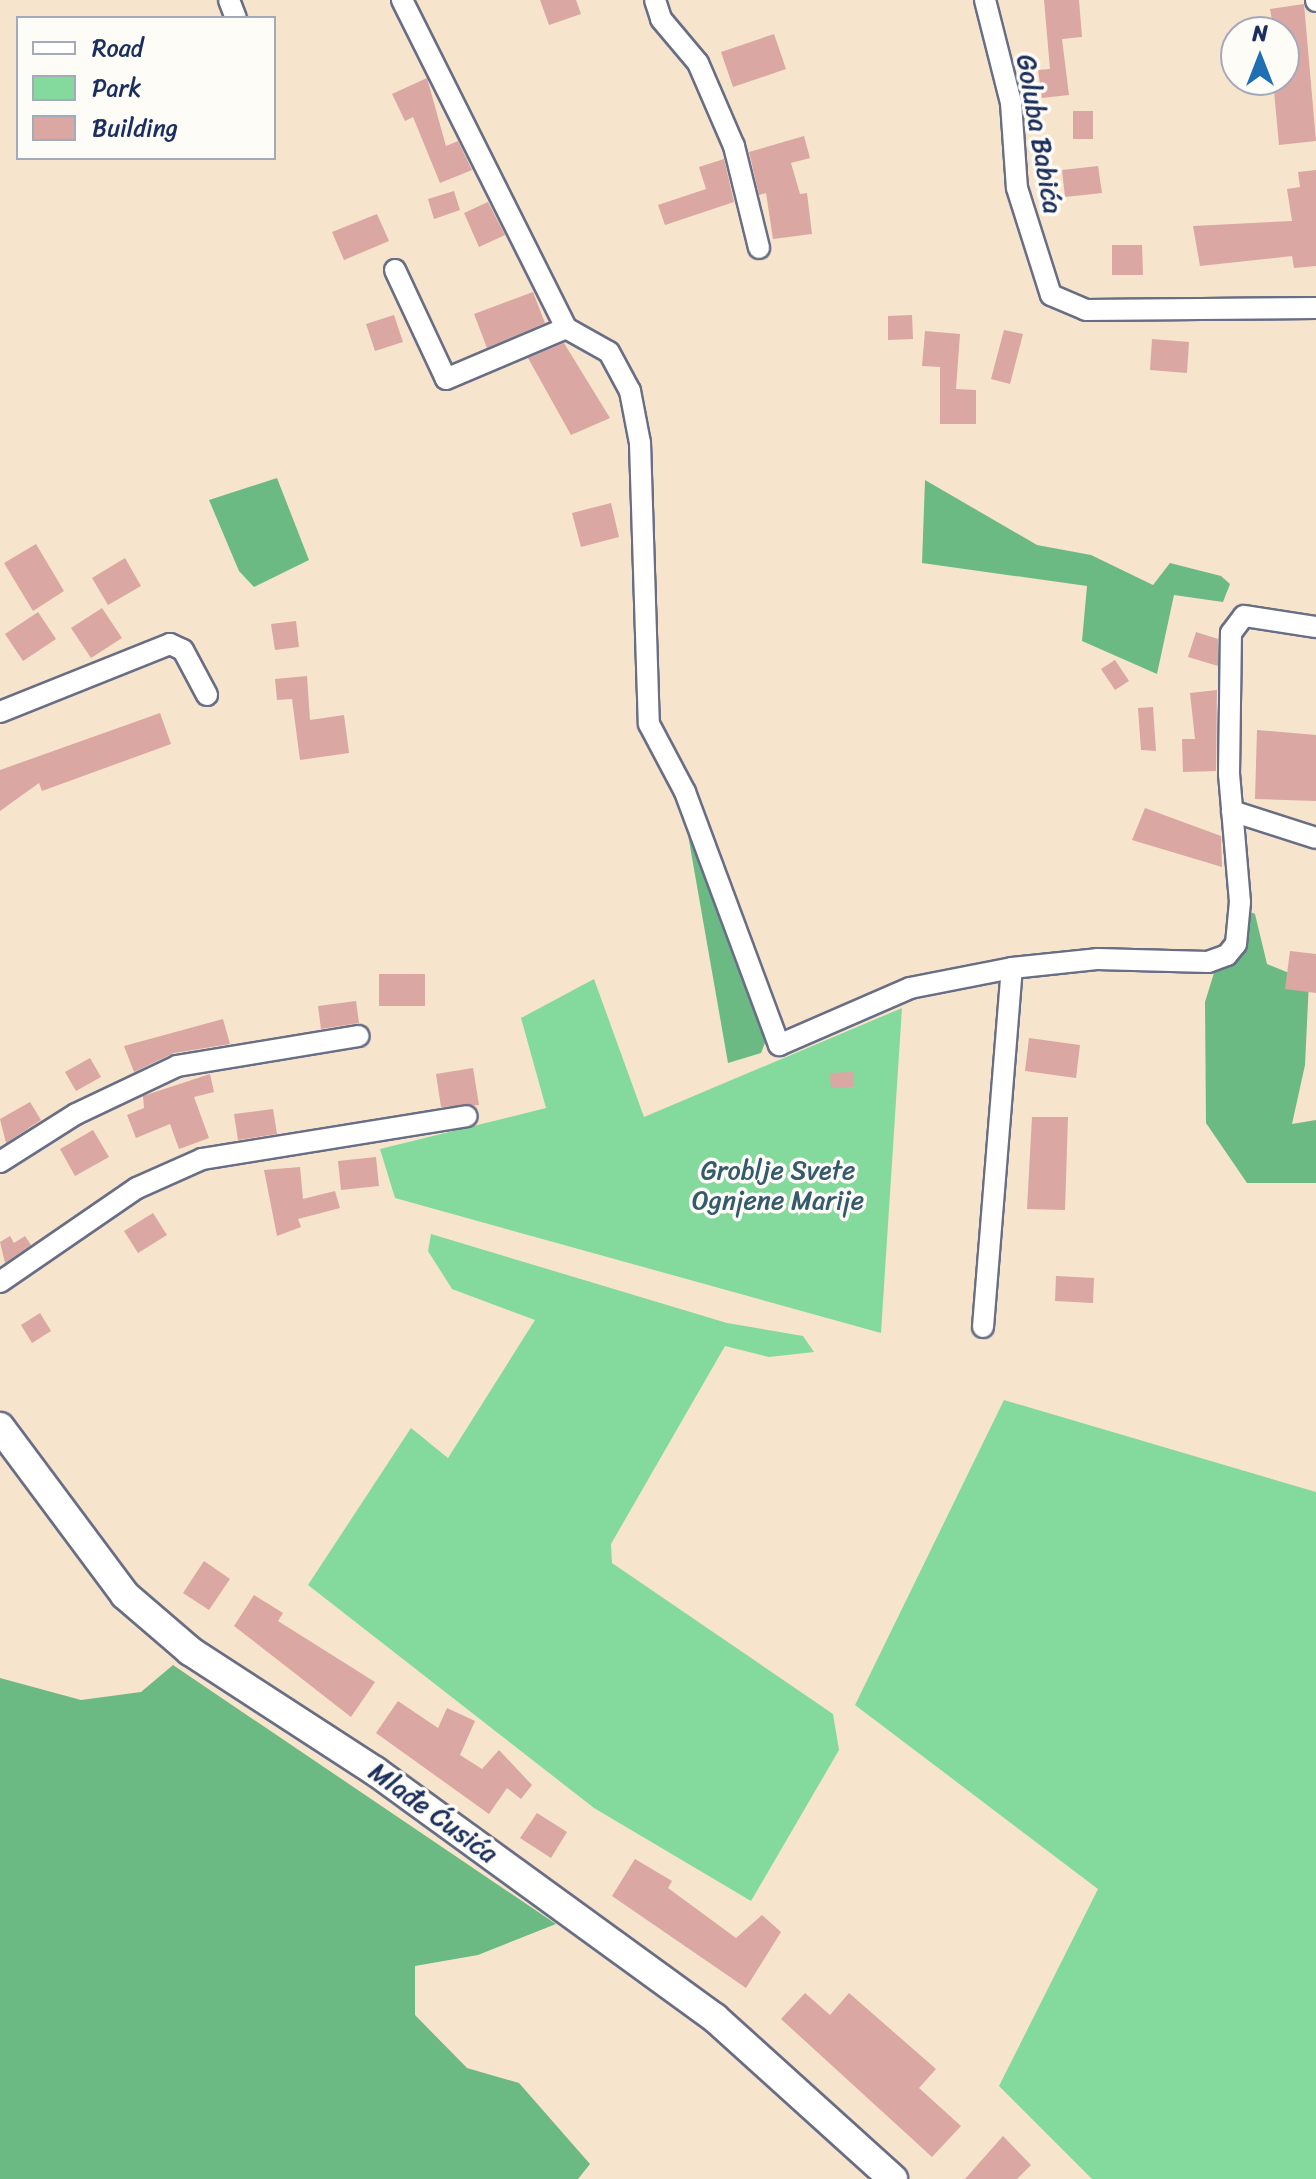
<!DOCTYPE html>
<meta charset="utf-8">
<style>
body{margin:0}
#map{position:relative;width:1316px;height:2179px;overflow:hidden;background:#f7e4cd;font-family:Sriracha,sans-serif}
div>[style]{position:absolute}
.green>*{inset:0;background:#84da9d}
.forest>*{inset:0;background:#6bba84}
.building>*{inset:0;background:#daa7a3}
.roads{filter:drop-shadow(2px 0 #686e85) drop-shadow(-2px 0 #686e85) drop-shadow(0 2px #686e85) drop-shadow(0 -2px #686e85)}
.street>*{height:20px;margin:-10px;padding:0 10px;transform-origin:10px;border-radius:10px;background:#fff}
.secondary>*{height:28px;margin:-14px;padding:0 14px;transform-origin:14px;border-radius:14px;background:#fff}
span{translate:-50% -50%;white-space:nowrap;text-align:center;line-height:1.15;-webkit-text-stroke:7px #fdfcf7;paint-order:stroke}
.street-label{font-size:26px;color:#1b2f5e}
.park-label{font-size:26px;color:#355a6e}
.legend{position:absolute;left:16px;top:16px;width:260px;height:144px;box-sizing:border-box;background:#fdfcf7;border:2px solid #a3aaba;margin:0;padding:10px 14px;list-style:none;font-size:24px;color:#1b2f5e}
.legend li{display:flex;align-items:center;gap:16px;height:40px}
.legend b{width:40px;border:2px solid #a3aaba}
.north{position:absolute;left:1220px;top:16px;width:80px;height:80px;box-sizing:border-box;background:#fdfcf7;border:2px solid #a3aaba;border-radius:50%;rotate:0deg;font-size:22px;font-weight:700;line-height:32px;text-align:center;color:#1b2f5e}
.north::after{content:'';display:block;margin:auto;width:28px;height:36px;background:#1f6fb2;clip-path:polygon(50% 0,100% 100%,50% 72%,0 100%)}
</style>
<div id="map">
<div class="green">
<i style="clip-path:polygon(594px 979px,644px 1117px,902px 1008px,881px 1333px,395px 1198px,380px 1149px,546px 1108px,521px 1018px)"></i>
<i style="clip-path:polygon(431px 1234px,727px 1323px,803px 1336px,814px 1352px,769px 1357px,725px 1346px,611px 1544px,612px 1563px,833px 1714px,839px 1750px,751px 1901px,594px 1808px,308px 1585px,411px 1428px,448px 1458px,535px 1320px,452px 1289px,428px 1251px)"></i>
<i style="clip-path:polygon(1004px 1400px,1316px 1492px,1316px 2179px,1092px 2179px,999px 2086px,1098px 1889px,855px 1705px)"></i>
</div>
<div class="forest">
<i style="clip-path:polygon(277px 478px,309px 560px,254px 587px,239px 571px,209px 500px)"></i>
<i style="clip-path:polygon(925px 480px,1037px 545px,1091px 555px,1153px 585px,1170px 563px,1221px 576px,1230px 584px,1223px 602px,1174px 595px,1157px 674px,1082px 641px,1087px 586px,922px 563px)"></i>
<i style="clip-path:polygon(684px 812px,770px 1030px,761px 1053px,728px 1063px)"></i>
<i style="clip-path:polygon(1235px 905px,1255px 914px,1267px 964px,1309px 981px,1305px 1065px,1292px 1124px,1316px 1120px,1316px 1183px,1247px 1183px,1206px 1123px,1205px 1002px)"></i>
<i style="clip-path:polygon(173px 1665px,556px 1924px,478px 1955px,415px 1966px,415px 2015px,467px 2068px,519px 2083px,590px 2164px,578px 2179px,0 2179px,0 1678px,81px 1700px,141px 1692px)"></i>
</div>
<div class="building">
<i style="clip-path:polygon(540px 0,576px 0,581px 14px,549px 25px)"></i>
<i style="clip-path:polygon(1044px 0,1079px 0,1082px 37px,1062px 39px,1069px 95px,1042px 98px,1038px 70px,1050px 69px)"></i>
<i style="clip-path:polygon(1304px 4px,1316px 141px,1279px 145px,1273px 80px,1284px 80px,1284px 32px,1274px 32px,1270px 9px)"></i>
<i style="clip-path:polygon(774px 34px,786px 69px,733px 87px,721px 52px)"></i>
<i style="clip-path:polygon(427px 78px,446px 146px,458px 141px,472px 170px,440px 183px,413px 117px,405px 121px,392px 94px)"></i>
<i style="clip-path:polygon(1073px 111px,1093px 111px,1093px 139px,1073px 139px)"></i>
<i style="clip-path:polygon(804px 136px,810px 158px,791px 163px,800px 194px,807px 193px,812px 234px,773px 239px,766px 193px,759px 195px,749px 152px)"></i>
<i style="clip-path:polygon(724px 159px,734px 202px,665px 225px,658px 205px,706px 189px,699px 167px)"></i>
<i style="clip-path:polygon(1098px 166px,1102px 193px,1065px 197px,1062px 170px)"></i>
<i style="clip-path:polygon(1316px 170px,1316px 266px,1294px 268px,1292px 256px,1200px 266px,1193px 226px,1292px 221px,1287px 189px,1300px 187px,1298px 172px)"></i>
<i style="clip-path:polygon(454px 191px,460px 210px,434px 219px,428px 199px)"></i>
<i style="clip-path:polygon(488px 202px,505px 235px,479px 247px,464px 213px)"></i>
<i style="clip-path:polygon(377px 214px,389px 241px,344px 260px,332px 232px)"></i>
<i style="clip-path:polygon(1112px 245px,1142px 245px,1143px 275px,1112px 275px)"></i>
<i style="clip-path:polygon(533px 292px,545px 323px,487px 348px,474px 314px)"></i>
<i style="clip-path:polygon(394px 315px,403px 342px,375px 351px,366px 324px)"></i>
<i style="clip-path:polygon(912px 315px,913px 339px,888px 340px,888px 316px)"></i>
<i style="clip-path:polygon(1004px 330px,1023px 334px,1010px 384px,991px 379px)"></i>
<i style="clip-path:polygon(925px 331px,960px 334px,956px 389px,976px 390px,976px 424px,940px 424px,940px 367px,922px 366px)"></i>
<i style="clip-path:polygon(1152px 339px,1189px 342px,1187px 373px,1150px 370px)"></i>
<i style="clip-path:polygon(564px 343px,610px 418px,571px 435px,528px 358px)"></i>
<i style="clip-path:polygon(611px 503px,619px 537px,581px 547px,572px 513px)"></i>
<i style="clip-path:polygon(36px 544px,64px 591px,33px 611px,4px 563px)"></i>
<i style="clip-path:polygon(125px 558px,141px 586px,108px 605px,92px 578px)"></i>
<i style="clip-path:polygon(102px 608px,122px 638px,91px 658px,71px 628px)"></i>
<i style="clip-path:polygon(38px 612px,56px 639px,23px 661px,5px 634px)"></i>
<i style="clip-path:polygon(296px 621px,299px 647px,275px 650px,271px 624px)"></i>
<i style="clip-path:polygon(1196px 632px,1218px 639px,1218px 666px,1188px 657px)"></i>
<i style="clip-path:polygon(1115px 660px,1129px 681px,1115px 690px,1101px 669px)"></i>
<i style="clip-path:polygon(307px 676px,310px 720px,344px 715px,349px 753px,300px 760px,292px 699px,277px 700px,275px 679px)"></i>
<i style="clip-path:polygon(1217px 690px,1216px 771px,1183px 772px,1182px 739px,1195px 739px,1190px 693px)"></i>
<i style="clip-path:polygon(1153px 707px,1156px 751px,1141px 750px,1138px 708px)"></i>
<i style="clip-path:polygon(160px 713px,171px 744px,42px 791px,39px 783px,0 811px,0 770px)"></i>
<i style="clip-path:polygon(1257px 730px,1316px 735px,1316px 801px,1255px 799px)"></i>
<i style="clip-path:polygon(1145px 808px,1221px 836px,1222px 867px,1132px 840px)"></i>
<i style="clip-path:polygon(1290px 951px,1316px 954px,1316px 993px,1285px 989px)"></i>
<i style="clip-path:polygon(379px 974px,425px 974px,425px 1006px,379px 1006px)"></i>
<i style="clip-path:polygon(356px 1001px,359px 1023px,321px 1029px,318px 1006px)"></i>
<i style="clip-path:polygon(223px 1019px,230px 1044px,174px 1053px,134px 1072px,124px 1046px)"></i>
<i style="clip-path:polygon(1029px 1038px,1080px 1045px,1076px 1078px,1025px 1071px)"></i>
<i style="clip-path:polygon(90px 1058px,101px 1077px,76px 1091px,65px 1072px)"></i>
<i style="clip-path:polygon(473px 1068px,479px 1105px,441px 1107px,436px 1074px)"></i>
<i style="clip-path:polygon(853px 1072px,854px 1087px,831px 1088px,830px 1073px)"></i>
<i style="clip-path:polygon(210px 1074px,214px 1092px,194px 1097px,209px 1138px,179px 1149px,170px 1124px,136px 1138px,127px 1115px,144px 1108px,143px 1096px)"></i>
<i style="clip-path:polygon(30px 1102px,41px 1120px,6px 1143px,0 1119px)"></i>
<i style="clip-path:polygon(273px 1109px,277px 1134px,238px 1140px,234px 1114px)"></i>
<i style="clip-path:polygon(1032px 1117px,1068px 1117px,1065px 1210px,1027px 1209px)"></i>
<i style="clip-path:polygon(93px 1130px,109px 1157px,75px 1176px,60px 1149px)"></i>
<i style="clip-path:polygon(376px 1157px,379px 1186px,341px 1190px,338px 1161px)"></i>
<i style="clip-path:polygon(300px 1167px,303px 1199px,335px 1191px,340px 1208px,298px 1219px,301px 1227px,277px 1236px,264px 1170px)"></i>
<i style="clip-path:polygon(153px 1213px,167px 1235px,138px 1253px,124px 1231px)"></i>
<i style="clip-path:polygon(10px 1236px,14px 1243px,25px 1236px,31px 1245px,5px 1263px,0 1242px)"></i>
<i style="clip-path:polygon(1056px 1276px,1094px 1278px,1093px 1303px,1055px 1301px)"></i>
<i style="clip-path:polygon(40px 1313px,51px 1331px,32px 1343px,21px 1325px)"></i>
<i style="clip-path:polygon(204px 1561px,230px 1579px,209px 1610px,183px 1593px)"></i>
<i style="clip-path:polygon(254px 1595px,283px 1613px,278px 1621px,375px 1682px,351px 1717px,234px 1626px)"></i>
<i style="clip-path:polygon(398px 1701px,438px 1728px,447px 1708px,475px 1721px,460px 1755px,482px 1769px,499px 1750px,532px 1785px,521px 1799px,507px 1788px,489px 1814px,376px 1733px)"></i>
<i style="clip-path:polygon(537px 1813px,567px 1832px,551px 1858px,520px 1838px)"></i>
<i style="clip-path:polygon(635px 1859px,672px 1881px,668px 1888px,736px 1938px,762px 1915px,781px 1932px,746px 1988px,612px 1896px)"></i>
<i style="clip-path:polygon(805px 1993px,830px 2015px,849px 1993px,936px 2069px,919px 2088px,961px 2126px,932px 2157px,781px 2019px)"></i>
<i style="clip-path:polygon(1003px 2136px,1031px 2165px,1017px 2179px,965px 2179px)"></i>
</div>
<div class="roads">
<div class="street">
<i style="left:229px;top:0;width:19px;rotate:69deg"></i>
<i style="left:402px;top:0;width:367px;rotate:63.4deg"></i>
<i style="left:566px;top:328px;width:49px;rotate:29.2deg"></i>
<i style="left:609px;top:352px;width:44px;rotate:61.7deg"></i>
<i style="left:630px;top:391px;width:53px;rotate:79.1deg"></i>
<i style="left:640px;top:443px;width:281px;rotate:88.2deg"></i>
<i style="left:649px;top:724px;width:77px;rotate:62.1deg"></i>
<i style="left:685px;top:792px;width:270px;rotate:69.6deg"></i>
<i style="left:779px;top:1045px;width:143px;rotate:-23.5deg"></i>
<i style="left:910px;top:988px;width:104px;rotate:-11.1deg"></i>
<i style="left:1012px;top:968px;width:85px;rotate:-6deg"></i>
<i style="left:1097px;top:959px;width:111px;rotate:1.5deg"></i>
<i style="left:1208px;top:962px;width:20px;rotate:-20deg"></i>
<i style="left:1227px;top:955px;width:14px;rotate:-51deg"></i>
<i style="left:1236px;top:944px;width:42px;rotate:-84.6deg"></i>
<i style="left:1240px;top:902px;width:128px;rotate:-94.9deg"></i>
<i style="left:1229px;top:774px;width:141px;rotate:-89.2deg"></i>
<i style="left:1231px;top:633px;width:21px;rotate:-53deg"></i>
<i style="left:1244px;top:616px;width:73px;rotate:8.7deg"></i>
<i style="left:655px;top:0;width:20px;rotate:72deg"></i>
<i style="left:661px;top:19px;width:57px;rotate:49.9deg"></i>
<i style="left:698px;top:63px;width:90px;rotate:66.6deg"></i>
<i style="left:734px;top:146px;width:105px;rotate:76.2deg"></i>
<i style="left:985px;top:0;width:106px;rotate:75.8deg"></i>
<i style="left:1011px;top:103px;width:85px;rotate:86deg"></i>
<i style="left:1017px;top:188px;width:112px;rotate:72.4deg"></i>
<i style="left:1051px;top:295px;width:38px;rotate:23deg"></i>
<i style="left:1086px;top:310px;width:230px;rotate:-0.5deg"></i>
<i style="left:1316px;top:0;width:1px;rotate:90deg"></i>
<i style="left:395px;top:270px;width:120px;rotate:64.9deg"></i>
<i style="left:446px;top:379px;width:130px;rotate:-23deg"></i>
<i style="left:0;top:712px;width:183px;rotate:-21.8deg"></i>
<i style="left:170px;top:644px;width:14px;rotate:25deg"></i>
<i style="left:183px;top:650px;width:51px;rotate:61.9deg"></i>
<i style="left:1232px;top:811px;width:88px;rotate:17.8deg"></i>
<i style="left:0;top:1162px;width:90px;rotate:-32.3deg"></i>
<i style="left:76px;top:1114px;width:112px;rotate:-25.4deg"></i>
<i style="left:177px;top:1066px;width:184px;rotate:-9.4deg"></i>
<i style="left:0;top:1282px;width:166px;rotate:-34.5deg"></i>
<i style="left:137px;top:1188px;width:71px;rotate:-24deg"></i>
<i style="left:202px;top:1159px;width:268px;rotate:-9.2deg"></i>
<i style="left:983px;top:1327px;width:360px;rotate:-85.4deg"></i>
</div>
<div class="secondary">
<i style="left:0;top:1427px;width:209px;rotate:53.3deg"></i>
<i style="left:125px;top:1595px;width:86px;rotate:40.7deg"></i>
<i style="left:190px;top:1651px;width:221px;rotate:33deg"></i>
<i style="left:375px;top:1771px;width:420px;rotate:36deg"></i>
<i style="left:715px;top:2018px;width:240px;rotate:42.1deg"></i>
</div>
</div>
<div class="street-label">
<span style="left:1039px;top:134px;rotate:80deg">Goluba Babića</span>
<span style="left:433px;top:1813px;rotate:36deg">Mlađe Ćusića</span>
</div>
<div class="park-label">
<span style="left:778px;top:1186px">Groblje Svete<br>Ognjene Marije</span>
</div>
<ul class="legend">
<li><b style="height:10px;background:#fff"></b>Road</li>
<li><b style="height:22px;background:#84da9d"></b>Park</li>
<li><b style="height:22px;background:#daa7a3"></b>Building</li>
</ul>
<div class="north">N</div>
</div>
